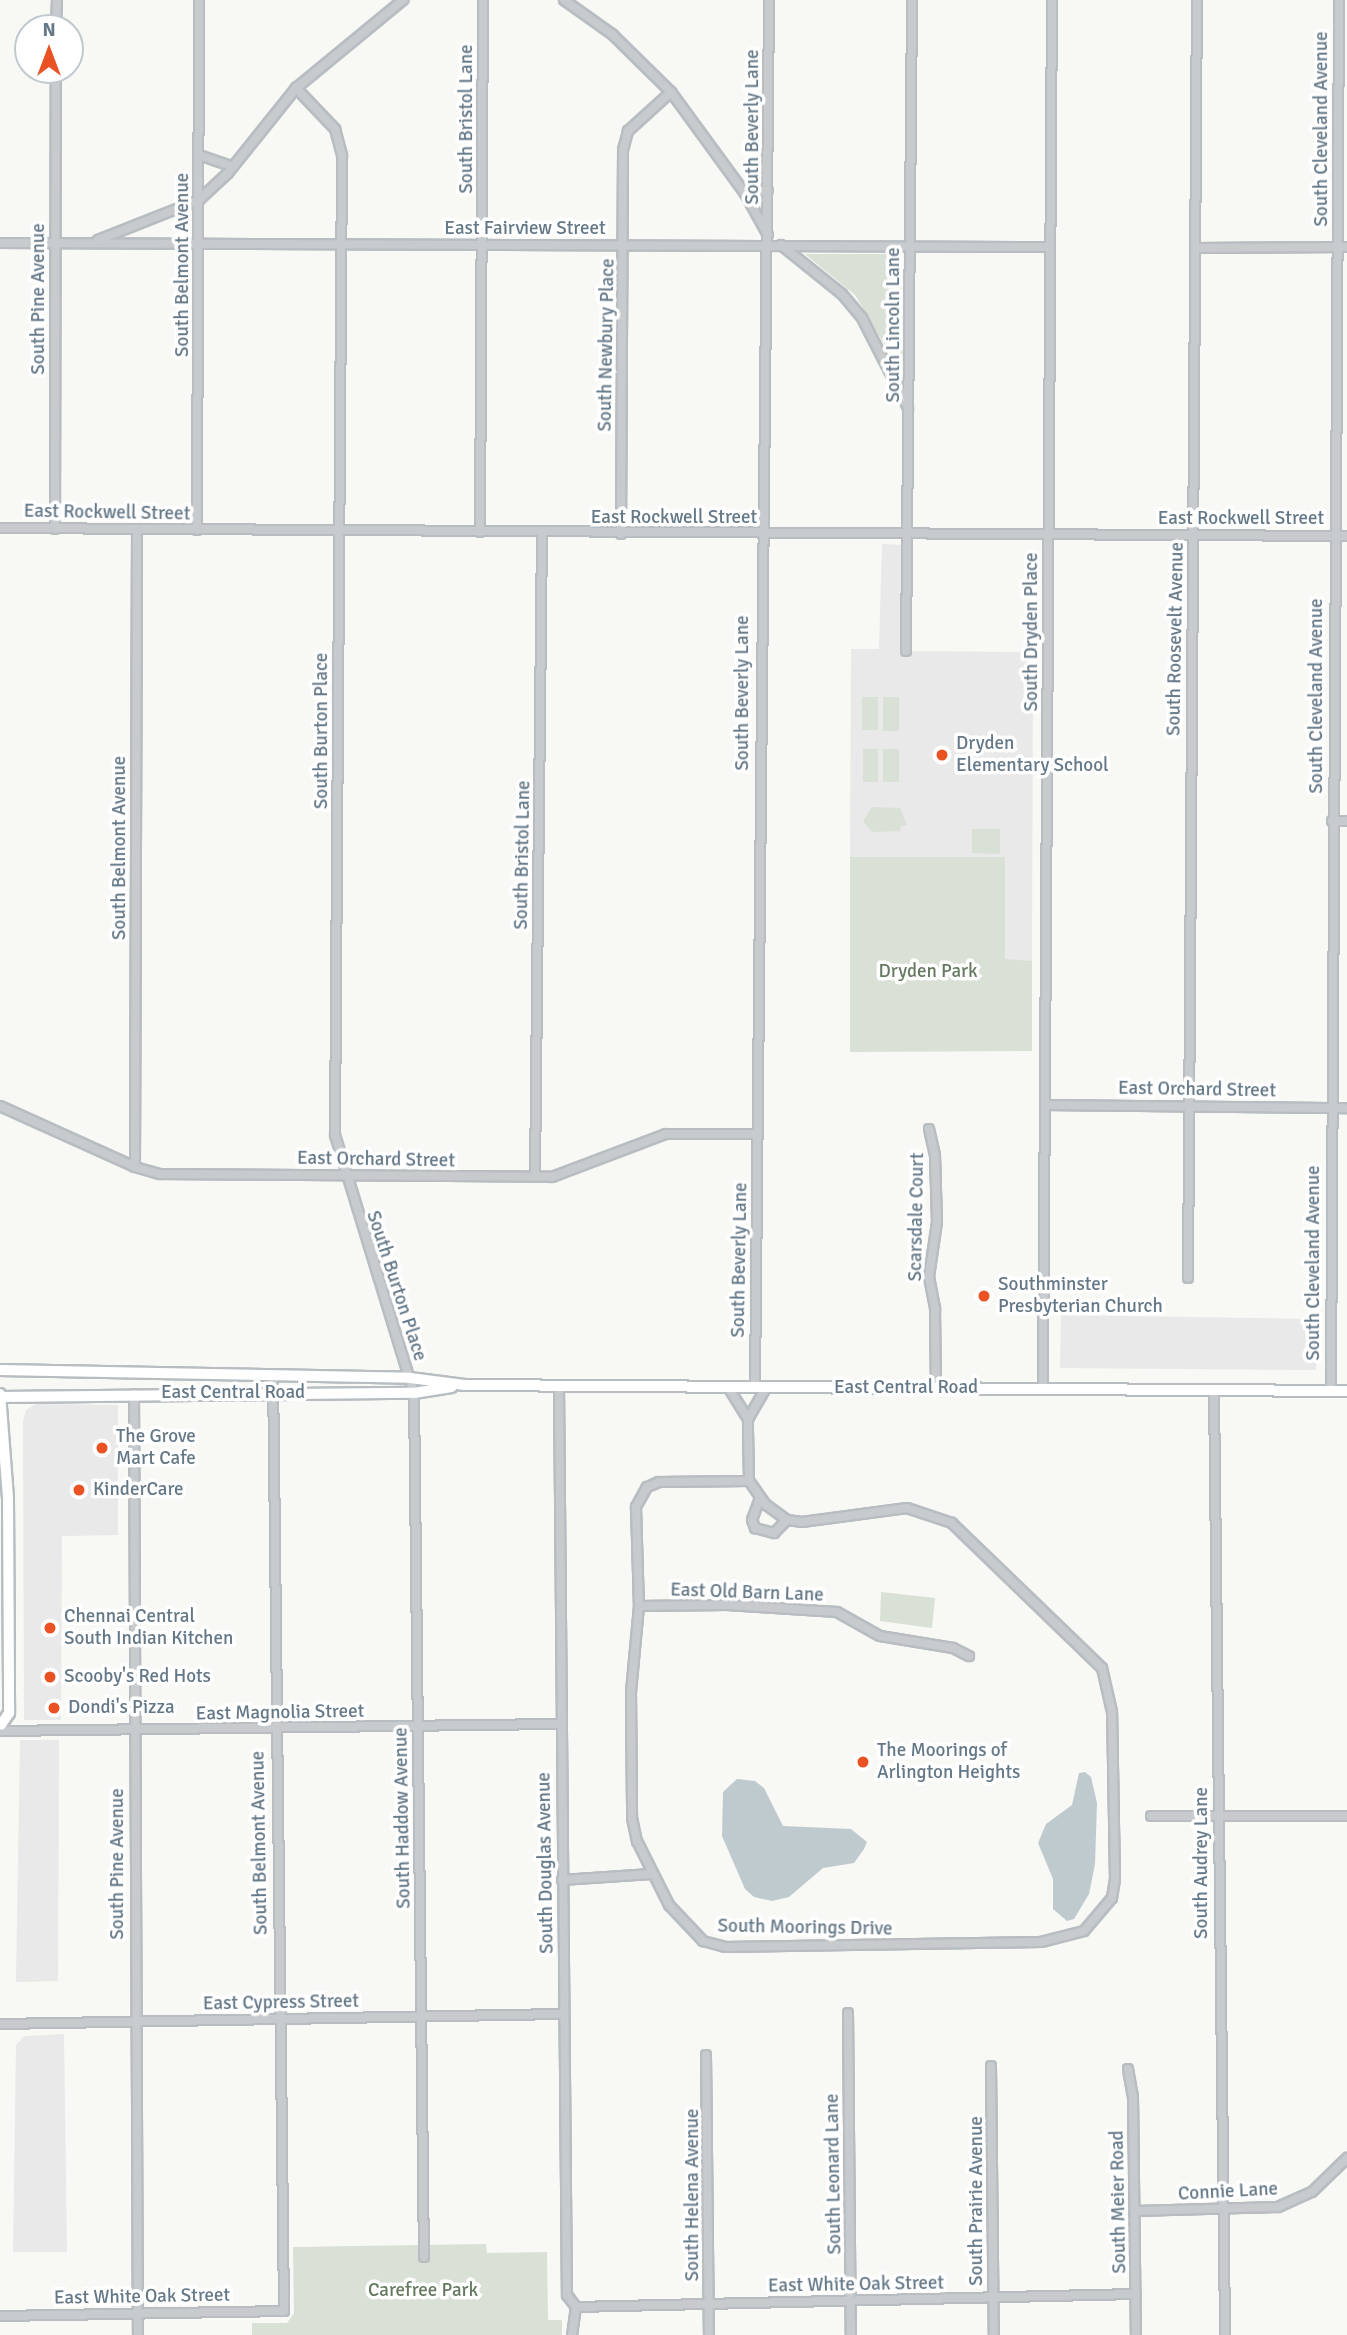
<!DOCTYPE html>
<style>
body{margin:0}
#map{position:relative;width:1347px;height:2335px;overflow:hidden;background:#f8f8f5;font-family:Signika,sans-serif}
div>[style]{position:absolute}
.built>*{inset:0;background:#e8e9e8}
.green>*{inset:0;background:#d9e0d5}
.water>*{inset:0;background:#bfcace}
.roads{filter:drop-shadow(2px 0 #b7bdc1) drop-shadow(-2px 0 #b7bdc1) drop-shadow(0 2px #b7bdc1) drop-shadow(0 -2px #b7bdc1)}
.minor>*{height:8px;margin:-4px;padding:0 4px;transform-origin:4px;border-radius:4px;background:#c7cbce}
.secondary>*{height:10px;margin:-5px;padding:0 5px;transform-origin:5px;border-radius:5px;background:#fff}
.dots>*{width:19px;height:19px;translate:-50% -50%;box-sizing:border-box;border:4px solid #fff;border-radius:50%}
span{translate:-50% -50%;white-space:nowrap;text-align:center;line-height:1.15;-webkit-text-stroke:7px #fff;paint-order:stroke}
.street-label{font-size:19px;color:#657887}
.poi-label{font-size:19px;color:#657887}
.left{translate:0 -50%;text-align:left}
.park-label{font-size:19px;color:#667961}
.north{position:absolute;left:14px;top:14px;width:70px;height:70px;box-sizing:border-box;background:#fff;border:2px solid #c1c9cf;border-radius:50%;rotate:0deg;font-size:19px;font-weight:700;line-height:28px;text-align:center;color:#657887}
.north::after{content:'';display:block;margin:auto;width:24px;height:32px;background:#ea5223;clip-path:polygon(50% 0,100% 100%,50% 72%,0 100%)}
</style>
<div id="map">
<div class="built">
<i style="clip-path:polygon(882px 544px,902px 545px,904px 651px,1033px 652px,1032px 961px,1005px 960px,850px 857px,851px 649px,879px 649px)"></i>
<i style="clip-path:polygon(1061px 1315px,1317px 1319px,1316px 1370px,1060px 1368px)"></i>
<i style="clip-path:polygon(36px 1404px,118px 1405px,118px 1535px,62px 1536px,61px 1720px,24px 1720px,23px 1420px,26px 1410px)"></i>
<i style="clip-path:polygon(20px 1740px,59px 1740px,58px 1981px,16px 1982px)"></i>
<i style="clip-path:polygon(64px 2034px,67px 2252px,13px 2252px,16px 2045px,25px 2036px)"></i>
</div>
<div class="green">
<i style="clip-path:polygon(805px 254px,897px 254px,901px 258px,903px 369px,900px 371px,855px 295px)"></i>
<i style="clip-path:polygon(862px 697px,878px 697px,878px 730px,862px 730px)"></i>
<i style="clip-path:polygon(883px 697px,899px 697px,899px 731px,883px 731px)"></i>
<i style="clip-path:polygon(863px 749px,878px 749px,878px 782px,863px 782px)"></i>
<i style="clip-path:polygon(883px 749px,899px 749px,899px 782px,883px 782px)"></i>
<i style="clip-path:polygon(872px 807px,900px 808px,907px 825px,901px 826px,900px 831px,872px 832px,863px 821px)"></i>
<i style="clip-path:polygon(972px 829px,1000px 829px,1000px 854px,972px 853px)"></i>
<i style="clip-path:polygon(850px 857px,1005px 857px,1005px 959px,1032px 961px,1032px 1051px,850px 1052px)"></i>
<i style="clip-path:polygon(881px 1592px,935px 1598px,932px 1628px,880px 1621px)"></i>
<i style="clip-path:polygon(486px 2244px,487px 2253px,547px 2252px,548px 2320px,562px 2320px,562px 2335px,252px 2335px,252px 2323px,287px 2323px,294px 2313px,293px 2247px)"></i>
</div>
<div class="water">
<i style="clip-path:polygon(1085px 1772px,1091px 1777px,1097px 1803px,1095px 1864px,1089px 1894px,1074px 1919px,1067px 1921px,1053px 1909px,1053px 1879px,1038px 1843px,1046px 1824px,1072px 1805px,1079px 1773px)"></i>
<i style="clip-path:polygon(737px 1779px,755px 1781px,764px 1788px,783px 1826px,851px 1829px,867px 1842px,864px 1849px,854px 1863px,823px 1868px,789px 1897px,772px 1901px,754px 1897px,745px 1889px,722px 1836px,723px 1792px)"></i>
</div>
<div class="roads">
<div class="minor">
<i style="left:564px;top:0;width:60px;rotate:35.5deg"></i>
<i style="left:613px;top:35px;width:81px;rotate:44.5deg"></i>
<i style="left:671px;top:92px;width:124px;rotate:53.9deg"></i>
<i style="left:744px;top:192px;width:49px;rotate:60.8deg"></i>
<i style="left:56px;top:28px;width:28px;rotate:-88deg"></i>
<i style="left:296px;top:88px;width:57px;rotate:46.4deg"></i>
<i style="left:335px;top:129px;width:28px;rotate:75deg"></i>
<i style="left:342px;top:156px;width:979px;rotate:90.41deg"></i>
<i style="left:335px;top:1135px;width:270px;rotate:73deg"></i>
<i style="left:414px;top:1393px;width:864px;rotate:89.34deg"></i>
<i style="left:199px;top:155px;width:36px;rotate:19deg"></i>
<i style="left:745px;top:193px;width:23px;rotate:-7deg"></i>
<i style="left:98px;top:240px;width:109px;rotate:-21.6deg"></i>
<i style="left:199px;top:200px;width:40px;rotate:-43deg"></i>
<i style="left:228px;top:173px;width:109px;rotate:-51.3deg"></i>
<i style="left:296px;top:88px;width:139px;rotate:-39.4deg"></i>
<i style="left:0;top:243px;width:1050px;rotate:0.22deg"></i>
<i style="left:781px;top:245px;width:78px;rotate:38.8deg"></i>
<i style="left:842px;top:294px;width:31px;rotate:50deg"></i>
<i style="left:862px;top:318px;width:101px;rotate:62.9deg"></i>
<i style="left:1197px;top:248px;width:150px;rotate:-0.4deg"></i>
<i style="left:0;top:528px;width:1347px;rotate:0.34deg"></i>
<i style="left:55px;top:529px;width:459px;rotate:-89.9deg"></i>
<i style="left:197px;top:530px;width:530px;rotate:-89.78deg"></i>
<i style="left:480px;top:532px;width:532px;rotate:-89.68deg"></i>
<i style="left:621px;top:534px;width:384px;rotate:-89.7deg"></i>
<i style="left:623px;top:150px;width:20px;rotate:-75deg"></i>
<i style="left:628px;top:131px;width:58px;rotate:-42.2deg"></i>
<i style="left:906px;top:651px;width:651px;rotate:-89.47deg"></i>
<i style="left:1332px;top:821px;width:15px"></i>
<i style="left:1048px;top:1105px;width:299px;rotate:0.6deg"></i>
<i style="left:0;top:1106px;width:148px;rotate:24.3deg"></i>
<i style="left:135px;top:1167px;width:26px;rotate:16deg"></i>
<i style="left:160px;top:1174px;width:392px;rotate:0.4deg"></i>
<i style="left:552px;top:1177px;width:122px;rotate:-20.7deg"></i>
<i style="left:666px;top:1134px;width:91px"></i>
<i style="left:929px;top:1129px;width:27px;rotate:77deg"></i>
<i style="left:935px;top:1155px;width:67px;rotate:88.3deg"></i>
<i style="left:937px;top:1222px;width:56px;rotate:98.3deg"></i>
<i style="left:929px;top:1277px;width:33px;rotate:79deg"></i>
<i style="left:935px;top:1309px;width:80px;rotate:89.3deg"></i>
<i style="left:135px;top:1167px;width:638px;rotate:-89.82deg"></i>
<i style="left:535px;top:1177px;width:644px;rotate:-89.38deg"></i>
<i style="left:1188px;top:1278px;width:1278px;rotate:-89.6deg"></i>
<i style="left:559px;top:1386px;width:909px;rotate:89.5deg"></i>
<i style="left:567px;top:2295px;width:15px;rotate:53deg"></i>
<i style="left:576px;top:2307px;width:28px;rotate:98deg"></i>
<i style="left:728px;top:1387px;width:38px;rotate:58deg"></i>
<i style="left:755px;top:1387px;width:1387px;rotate:-89.42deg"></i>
<i style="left:1043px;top:1389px;width:1389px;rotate:-89.63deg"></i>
<i style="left:1214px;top:1390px;width:945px;rotate:89.33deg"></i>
<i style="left:1331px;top:1391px;width:1391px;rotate:-89.67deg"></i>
<i style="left:134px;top:1394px;width:941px;rotate:89.76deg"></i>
<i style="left:749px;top:1481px;width:90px;rotate:179.4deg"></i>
<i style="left:659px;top:1482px;width:13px;rotate:157deg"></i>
<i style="left:647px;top:1487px;width:23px;rotate:119deg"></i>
<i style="left:636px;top:1507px;width:99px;rotate:88.3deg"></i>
<i style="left:639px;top:1606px;width:86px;rotate:95.3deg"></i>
<i style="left:631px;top:1692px;width:126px;rotate:89.5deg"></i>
<i style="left:632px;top:1818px;width:24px;rotate:78deg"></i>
<i style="left:637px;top:1841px;width:72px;rotate:63.4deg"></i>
<i style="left:669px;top:1905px;width:50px;rotate:46.6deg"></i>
<i style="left:703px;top:1941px;width:23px;rotate:15deg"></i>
<i style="left:725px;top:1947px;width:316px;rotate:-0.9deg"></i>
<i style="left:1041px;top:1942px;width:44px;rotate:-14.3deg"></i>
<i style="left:1084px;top:1931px;width:43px;rotate:-49.7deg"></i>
<i style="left:1112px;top:1898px;width:19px;rotate:-81deg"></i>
<i style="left:1115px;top:1879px;width:167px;rotate:-91deg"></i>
<i style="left:1112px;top:1712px;width:45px;rotate:-102.8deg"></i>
<i style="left:1102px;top:1668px;width:209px;rotate:-136deg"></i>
<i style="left:952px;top:1523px;width:47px;rotate:-161.6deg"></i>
<i style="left:907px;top:1508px;width:106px;rotate:172.4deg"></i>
<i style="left:802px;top:1522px;width:15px;rotate:-172deg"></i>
<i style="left:787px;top:1520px;width:26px;rotate:-144deg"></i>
<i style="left:766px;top:1505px;width:29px;rotate:-125deg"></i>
<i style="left:749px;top:1481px;width:50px;rotate:-91.1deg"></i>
<i style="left:748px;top:1431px;width:12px;rotate:-90deg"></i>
<i style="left:748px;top:1419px;width:36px;rotate:-60deg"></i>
<i style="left:760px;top:1498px;width:23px;rotate:110deg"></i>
<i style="left:752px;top:1520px;width:9px;rotate:69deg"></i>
<i style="left:755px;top:1528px;width:20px;rotate:15deg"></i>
<i style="left:774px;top:1533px;width:18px;rotate:-45deg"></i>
<i style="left:639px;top:1606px;width:88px;rotate:-0.7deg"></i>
<i style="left:727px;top:1605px;width:110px;rotate:3.6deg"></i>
<i style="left:837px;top:1612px;width:49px;rotate:29.2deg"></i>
<i style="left:880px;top:1636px;width:74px;rotate:9.3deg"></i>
<i style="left:953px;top:1648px;width:18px;rotate:27deg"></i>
<i style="left:0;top:1731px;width:560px;rotate:-0.72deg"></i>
<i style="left:1151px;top:1816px;width:196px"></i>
<i style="left:562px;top:1880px;width:89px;rotate:-3.9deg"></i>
<i style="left:848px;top:2013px;width:322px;rotate:89.5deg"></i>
<i style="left:0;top:2024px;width:563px;rotate:-1.02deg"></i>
<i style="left:706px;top:2055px;width:280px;rotate:89.4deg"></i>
<i style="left:991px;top:2066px;width:269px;rotate:89.4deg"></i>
<i style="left:1128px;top:2069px;width:27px;rotate:80deg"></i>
<i style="left:1133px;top:2096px;width:239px;rotate:89.3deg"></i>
<i style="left:1135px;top:2211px;width:143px;rotate:-1.6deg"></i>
<i style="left:1278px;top:2207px;width:37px;rotate:-24deg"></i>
<i style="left:1312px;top:2192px;width:49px;rotate:-44.2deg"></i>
<i style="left:576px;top:2307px;width:560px;rotate:-1.33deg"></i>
<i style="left:0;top:2316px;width:284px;rotate:-1deg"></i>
<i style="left:284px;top:2311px;width:937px;rotate:-90.67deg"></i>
</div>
<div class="secondary">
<i style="left:0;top:1370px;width:410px;rotate:1.1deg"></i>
<i style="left:410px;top:1378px;width:55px;rotate:7.3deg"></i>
<i style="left:465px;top:1385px;width:882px;rotate:0.39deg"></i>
<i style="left:0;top:1394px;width:104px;rotate:85.6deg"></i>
<i style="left:8px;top:1498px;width:215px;rotate:89.7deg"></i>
<i style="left:9px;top:1713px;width:14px;rotate:124deg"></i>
<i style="left:0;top:1397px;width:414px;rotate:-0.6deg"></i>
<i style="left:414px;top:1393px;width:38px;rotate:-9deg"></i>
</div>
</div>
<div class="dots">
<i style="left:942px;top:755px;background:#ea5223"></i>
<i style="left:984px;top:1296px;background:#ea5223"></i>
<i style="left:102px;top:1448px;background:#ea5223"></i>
<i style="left:79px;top:1490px;background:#ea5223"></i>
<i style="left:50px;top:1628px;background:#ea5223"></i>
<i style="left:50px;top:1677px;background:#ea5223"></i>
<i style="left:54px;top:1708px;background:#ea5223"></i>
<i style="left:863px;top:1762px;background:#ea5223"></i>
</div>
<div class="street-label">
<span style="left:467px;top:119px;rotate:-90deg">South Bristol Lane</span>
<span style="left:753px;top:127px;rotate:-90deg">South Beverly Lane</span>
<span style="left:1322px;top:129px;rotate:-90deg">South Cleveland Avenue</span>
<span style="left:525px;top:229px">East Fairview Street</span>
<span style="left:183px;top:265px;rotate:-90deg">South Belmont Avenue</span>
<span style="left:39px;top:299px;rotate:-90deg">South Pine Avenue</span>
<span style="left:894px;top:325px;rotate:-90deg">South Lincoln Lane</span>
<span style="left:607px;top:345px;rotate:-89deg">South Newbury Place</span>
<span style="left:107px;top:513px;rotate:1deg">East Rockwell Street</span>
<span style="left:674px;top:518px">East Rockwell Street</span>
<span style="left:1241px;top:519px">East Rockwell Street</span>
<span style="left:1032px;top:632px;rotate:-90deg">South Dryden Place</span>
<span style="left:1176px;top:639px;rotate:-89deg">South Roosevelt Avenue</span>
<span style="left:743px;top:693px;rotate:-90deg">South Beverly Lane</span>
<span style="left:1317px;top:696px;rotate:-90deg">South Cleveland Avenue</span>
<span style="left:322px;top:731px;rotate:-90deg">South Burton Place</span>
<span style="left:120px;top:848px;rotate:-90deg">South Belmont Avenue</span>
<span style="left:523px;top:855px;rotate:-89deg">South Bristol Lane</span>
<span style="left:1197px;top:1090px;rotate:1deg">East Orchard Street</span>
<span style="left:376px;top:1160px;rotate:1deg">East Orchard Street</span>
<span style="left:917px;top:1217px;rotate:-89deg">Scarsdale Court</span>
<span style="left:740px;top:1260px;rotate:-89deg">South Beverly Lane</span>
<span style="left:1314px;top:1263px;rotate:-90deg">South Cleveland Avenue</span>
<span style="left:396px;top:1286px;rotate:72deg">South Burton Place</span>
<span style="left:906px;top:1388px">East Central Road</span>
<span style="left:233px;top:1393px">East Central Road</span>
<span style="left:747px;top:1593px;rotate:2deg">East Old Barn Lane</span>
<span style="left:280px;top:1713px;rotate:-1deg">East Magnolia Street</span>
<span style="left:403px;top:1818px;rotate:-91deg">South Haddow Avenue</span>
<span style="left:260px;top:1843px;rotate:-91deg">South Belmont Avenue</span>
<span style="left:546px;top:1863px;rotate:-91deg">South Douglas Avenue</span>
<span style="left:1202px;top:1863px;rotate:-90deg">South Audrey Lane</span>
<span style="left:118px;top:1864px;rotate:-90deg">South Pine Avenue</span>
<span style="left:805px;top:1928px;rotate:1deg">South Moorings Drive</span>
<span style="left:281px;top:2003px;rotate:-1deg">East Cypress Street</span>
<span style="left:834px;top:2174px;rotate:-91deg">South Leonard Lane</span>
<span style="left:1228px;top:2192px;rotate:-3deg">Connie Lane</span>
<span style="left:693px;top:2195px;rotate:-90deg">South Helena Avenue</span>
<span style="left:977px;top:2201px;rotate:-90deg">South Prairie Avenue</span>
<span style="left:1119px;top:2202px;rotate:-91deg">South Meier Road</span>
<span style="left:856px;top:2285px;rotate:-1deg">East White Oak Street</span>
<span style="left:142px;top:2297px;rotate:-1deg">East White Oak Street</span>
</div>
<div class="poi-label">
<span class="left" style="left:956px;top:755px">Dryden<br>Elementary School</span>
<span class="left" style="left:998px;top:1296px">Southminster<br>Presbyterian Church</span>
<span class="left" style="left:116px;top:1448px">The Grove<br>Mart Cafe</span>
<span class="left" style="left:93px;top:1490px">KinderCare</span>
<span class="left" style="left:64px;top:1628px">Chennai Central<br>South Indian Kitchen</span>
<span class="left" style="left:64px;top:1677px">Scooby's Red Hots</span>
<span class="left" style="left:68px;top:1708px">Dondi's Pizza</span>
<span class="left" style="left:877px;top:1762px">The Moorings of<br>Arlington Heights</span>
</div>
<div class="park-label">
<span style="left:928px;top:972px">Dryden Park</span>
<span style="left:423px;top:2291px">Carefree Park</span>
</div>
<div class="north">N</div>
</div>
